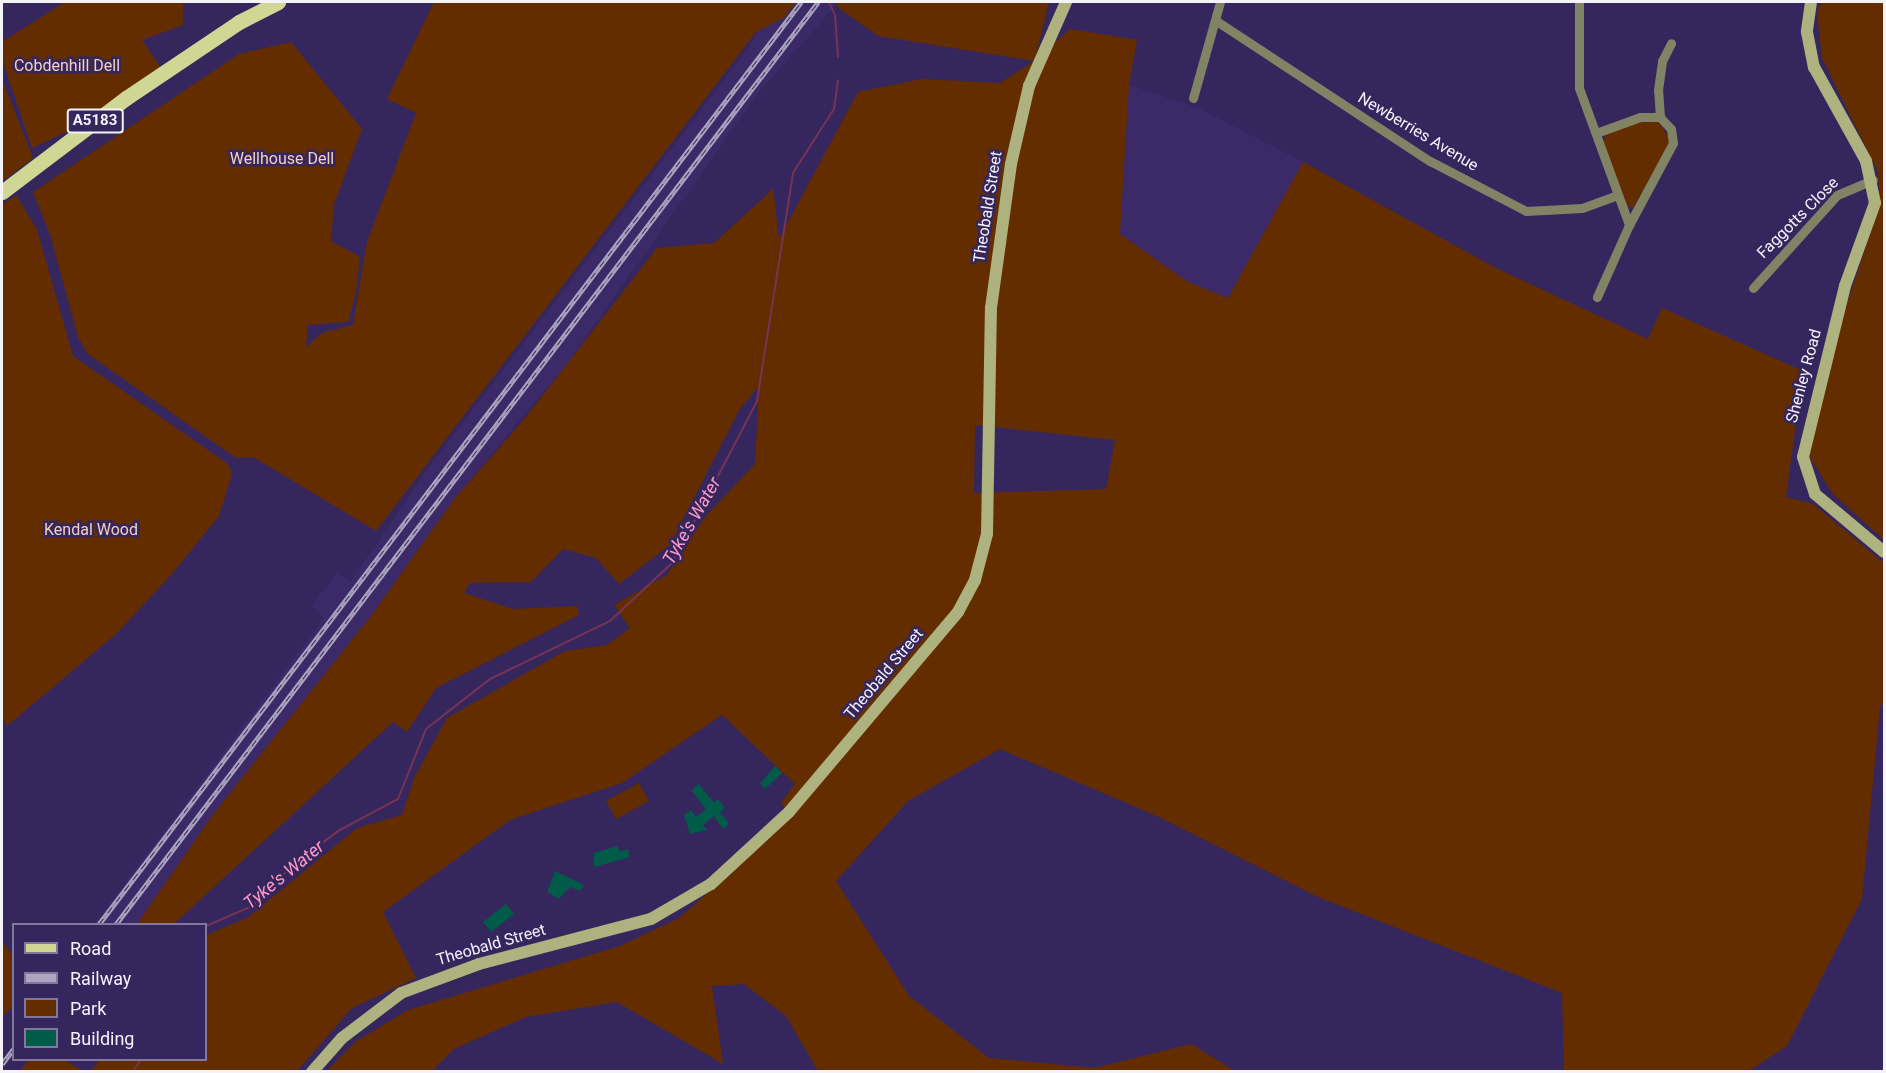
<!DOCTYPE html>
<style>
body{margin:0}
#map{position:relative;width:1886px;height:1073px;overflow:hidden;background:#35265d;font-family:Roboto,sans-serif}
div>[style]{position:absolute}
.built>*{inset:0;background:#3b2968}
.green>*{inset:0;background:#642d00}
.stream>*{height:2px;margin:-1px;padding:0 1px;transform-origin:1px;border-radius:1px;background:#773353}
.building>*{inset:0;background:#005b48}
.street>*{height:9px;margin:-4.5px;padding:0 4.5px;transform-origin:4.5px;border-radius:4.5px;background:#818464}
.secondary>*{height:12px;margin:-6px;padding:0 6px;transform-origin:6px;border-radius:6px;background:#adb27f}
.primary>*{height:15px;margin:-7.5px;padding:0 7.5px;transform-origin:7.5px;border-radius:7.5px;background:#d0d693}
.rail>*{height:4.5px;margin-top:-2.25px;transform-origin:0;background:repeating-linear-gradient(90deg,#35265d 0 7px,#aca6bf 0 14px);box-sizing:border-box;border-block:2px solid #aca6bf}
span{translate:-50% -50%;white-space:nowrap;text-align:center;line-height:1.15;-webkit-text-stroke:5px #35265d;paint-order:stroke}
.shield-label span{padding:2px 4px;background:#35265d;border:2px solid;border-radius:4px;-webkit-text-stroke-width:0}
.shield-label{font-size:15px;color:#f4f3fa;font-weight:700}
.park-label{font-size:16px;color:#f7d1ba}
.street-label{font-size:16px;color:#f4f3fa}
.water-label{font-size:18px;color:#ff99c6;font-style:italic}
.frame{position:absolute;inset:0;border:3px solid #f4f3fa;pointer-events:none}
.legend{position:absolute;left:12px;top:923px;width:195px;height:138px;box-sizing:border-box;background:#35265d;border:2px solid #81789c;margin:0;padding:8px 10px;list-style:none;font-size:18px;color:#f4f3fa}
.legend li{display:flex;align-items:center;gap:12px;height:30px}
.legend b{width:30px;border:2px solid #81789c}
</style>
<div id="map">
<div class="built">
<i style="clip-path:polygon(774px 2px,839px 2px,757px 95px,567px 364px,455px 498px,371px 616px,214px 813px,137px 924px,94px 924px,324px 618px,311px 606px,337px 573px,350px 582px,429px 467px,747px 50px)"></i>
<i style="clip-path:polygon(1129px 85px,1201px 109px,1303px 162px,1229px 298px,1188px 282px,1120px 234px)"></i>
</div>
<div class="green">
<i style="clip-path:polygon(65px 2px,183px 2px,183px 25px,142px 40px,161px 68px,77px 127px,32px 148px,2px 59px,2px 42px)"></i>
<i style="clip-path:polygon(434px 2px,796px 2px,785px 17px,756px 32px,376px 531px,253px 457px,236px 458px,88px 354px,78px 337px,50px 234px,33px 192px,239px 54px,291px 42px,362px 129px,334px 204px,331px 241px,360px 257px,356px 293px,348px 322px,308px 325px,306px 347px,322px 333px,353px 325px,367px 242px,416px 113px,387px 99px)"></i>
<i style="clip-path:polygon(evenodd,839px 2px,1049px 2px,1035px 60px,1070px 29px,1137px 40px,1129px 85px,1120px 234px,1188px 282px,1228px 298px,1303px 162px,1496px 268px,1648px 339px,1662px 308px,1803px 371px,1786px 497px,1813px 504px,1884px 563px,1884px 703px,1880px 707px,1862px 899px,1787px 1046px,1749px 1071px,1564px 1071px,1562px 993px,1318px 897px,1159px 817px,1000px 749px,908px 801px,836px 881px,909px 996px,989px 1058px,1095px 1068px,1191px 1044px,1235px 1071px,818px 1071px,786px 1016px,744px 984px,712px 986px,723px 1064px,617px 1002px,526px 1017px,454px 1049px,432px 1071px,327px 1071px,355px 1042px,408px 1010px,620px 946px,679px 918px,741px 864px,791px 816px,781px 803px,795px 784px,722px 715px,622px 783px,510px 820px,383px 912px,416px 978px,352px 1008px,297px 1071px,91px 1070px,100px 1060px,206px 1060px,206px 935px,247px 918px,357px 828px,402px 815px,414px 778px,447px 718px,565px 651px,607px 645px,630px 628px,614px 605px,667px 575px,705px 517px,755px 464px,759px 386px,739px 410px,670px 545px,619px 584px,596px 558px,563px 549px,531px 582px,470px 583px,464px 593px,513px 609px,577px 606px,579px 615px,436px 688px,407px 732px,393px 722px,174px 924px,137px 924px,214px 813px,371px 616px,455px 498px,525px 418px,657px 248px,714px 243px,773px 189px,779px 239px,858px 92px,921px 79px,1000px 83px,1034px 61px,878px 36px,836px 6px,839px 2px,975px 425px,1115px 440px,1106px 489px,974px 493px,975px 425px)"></i>
<i style="clip-path:polygon(1821px 2px,1884px 2px,1884px 540px,1833px 494px,1809px 456px,1840px 325px,1880px 204px,1878px 172px,1822px 58px,1817px 13px)"></i>
<i style="clip-path:polygon(2px 79px,33px 158px,2px 182px)"></i>
<i style="clip-path:polygon(1643px 119px,1658px 121px,1671px 141px,1633px 208px,1626px 205px,1603px 142px,1606px 134px)"></i>
<i style="clip-path:polygon(16px 195px,37px 230px,73px 356px,228px 464px,232px 474px,219px 516px,171px 575px,116px 634px,7px 726px,2px 716px,2px 205px)"></i>
<i style="clip-path:polygon(639px 783px,649px 801px,616px 819px,606px 801px)"></i>
<i style="clip-path:polygon(2px 941px,13px 956px,14px 1006px,2px 1017px)"></i>
<i style="clip-path:polygon(29px 1060px,64px 1060px,83px 1071px,20px 1071px)"></i>
</div>
<div class="stream">
<i style="left:829px;top:2px;width:14px;rotate:65deg"></i>
<i style="left:835px;top:15px;width:42px;rotate:85.9deg"></i>
<i style="left:206px;top:926px;width:50px;rotate:-23.5deg"></i>
<i style="left:252px;top:906px;width:55px;rotate:-45deg"></i>
<i style="left:291px;top:867px;width:59px;rotate:-37.5deg"></i>
<i style="left:338px;top:831px;width:68px;rotate:-28.1deg"></i>
<i style="left:398px;top:799px;width:75px;rotate:-68.2deg"></i>
<i style="left:426px;top:729px;width:81px;rotate:-38deg"></i>
<i style="left:490px;top:679px;width:133px;rotate:-25.8deg"></i>
<i style="left:610px;top:621px;width:86px;rotate:-43.1deg"></i>
<i style="left:673px;top:562px;width:182px;rotate:-62.4deg"></i>
<i style="left:757px;top:401px;width:231px;rotate:-81deg"></i>
<i style="left:793px;top:173px;width:76px;rotate:-57.4deg"></i>
<i style="left:834px;top:109px;width:29px;rotate:-82deg"></i>
<i style="left:132px;top:1072px;width:15px;rotate:-53deg"></i>
</div>
<div class="building">
<i style="clip-path:polygon(775px 766px,782px 773px,765px 789px,760px 784px)"></i>
<i style="clip-path:polygon(699px 784px,714px 803px,718px 799px,725px 808px,720px 812px,729px 824px,723px 829px,714px 816px,703px 825px,707px 830px,690px 834px,684px 815px,691px 810px,696px 817px,706px 809px,691px 790px)"></i>
<i style="clip-path:polygon(618px 846px,620px 852px,628px 849px,630px 857px,594px 867px,594px 853px)"></i>
<i style="clip-path:polygon(555px 871px,584px 885px,580px 891px,570px 887px,559px 899px,547px 892px)"></i>
<i style="clip-path:polygon(506px 904px,514px 914px,491px 932px,483px 922px)"></i>
</div>
<div class="street">
<i style="left:1579px;top:2px;width:86px;rotate:90deg"></i>
<i style="left:1579px;top:88px;width:146px;rotate:69.9deg"></i>
<i style="left:1629px;top:225px;width:79px;rotate:114deg"></i>
<i style="left:1218px;top:22px;width:254px;rotate:33.3deg"></i>
<i style="left:1430px;top:161px;width:108px;rotate:27.5deg"></i>
<i style="left:1526px;top:211px;width:56px;rotate:-3.1deg"></i>
<i style="left:1582px;top:208px;width:38px;rotate:-20deg"></i>
<i style="left:1193px;top:98px;width:100px;rotate:-74.3deg"></i>
<i style="left:1596px;top:133px;width:47px;rotate:-20deg"></i>
<i style="left:1640px;top:117px;width:20px"></i>
<i style="left:1629px;top:225px;width:93px;rotate:-61.8deg"></i>
<i style="left:1673px;top:143px;width:14px;rotate:-98deg"></i>
<i style="left:1671px;top:129px;width:16px;rotate:-133deg"></i>
<i style="left:1660px;top:117px;width:27px;rotate:-94deg"></i>
<i style="left:1658px;top:90px;width:29px;rotate:-82deg"></i>
<i style="left:1662px;top:61px;width:20px;rotate:-63deg"></i>
<i style="left:1753px;top:288px;width:125px;rotate:-47.9deg"></i>
<i style="left:1837px;top:195px;width:39px;rotate:-23deg"></i>
</div>
<div class="secondary">
<i style="left:1811px;top:2px;width:30px;rotate:98deg"></i>
<i style="left:1807px;top:32px;width:36px;rotate:79deg"></i>
<i style="left:1814px;top:67px;width:107px;rotate:61deg"></i>
<i style="left:1866px;top:161px;width:43px;rotate:77.9deg"></i>
<i style="left:1875px;top:203px;width:88px;rotate:109.9deg"></i>
<i style="left:1845px;top:286px;width:176px;rotate:103.8deg"></i>
<i style="left:1803px;top:457px;width:39px;rotate:72deg"></i>
<i style="left:1815px;top:494px;width:90px;rotate:40deg"></i>
<i style="left:312px;top:1072px;width:45px;rotate:-48.6deg"></i>
<i style="left:342px;top:1038px;width:74px;rotate:-37.3deg"></i>
<i style="left:401px;top:993px;width:83px;rotate:-20.4deg"></i>
<i style="left:479px;top:964px;width:178px;rotate:-14.7deg"></i>
<i style="left:651px;top:919px;width:69px;rotate:-30.3deg"></i>
<i style="left:711px;top:884px;width:106px;rotate:-42.7deg"></i>
<i style="left:789px;top:812px;width:262px;rotate:-49.8deg"></i>
<i style="left:958px;top:612px;width:36px;rotate:-62deg"></i>
<i style="left:975px;top:580px;width:48px;rotate:-75.4deg"></i>
<i style="left:987px;top:534px;width:226px;rotate:-89deg"></i>
<i style="left:991px;top:308px;width:145px;rotate:-82.1deg"></i>
<i style="left:1011px;top:164px;width:80px;rotate:-77deg"></i>
<i style="left:1029px;top:86px;width:92px;rotate:-66.2deg"></i>
</div>
<div class="primary">
<i style="left:2px;top:192px;width:156px;rotate:-37.2deg"></i>
<i style="left:126px;top:98px;width:136px;rotate:-33.9deg"></i>
<i style="left:239px;top:22px;width:44px;rotate:-27.1deg"></i>
</div>
<div class="rail">
<i style="left:99px;top:924px;width:1159px;rotate:-52.71deg"></i>
<i style="left:116px;top:924px;width:1159px;rotate:-52.71deg"></i>
<i style="left:2px;top:1064px;width:20px;rotate:-53deg"></i>
</div>
<div class="shield-label">
<span style="left:95px;top:121px">A5183</span>
</div>
<div class="park-label">
<span style="left:67px;top:66px">Cobdenhill Dell</span>
<span style="left:282px;top:159px">Wellhouse Dell</span>
<span style="left:91px;top:530px">Kendal Wood</span>
</div>
<div class="street-label">
<span style="left:1418px;top:132px;rotate:31deg">Newberries Avenue</span>
<span style="left:988px;top:207px;rotate:-81deg">Theobald Street</span>
<span style="left:1798px;top:218px;rotate:-45deg">Faggotts Close</span>
<span style="left:1804px;top:376px;rotate:-75deg">Shenley Road</span>
<span style="left:884px;top:674px;rotate:-50deg">Theobald Street</span>
<span style="left:491px;top:945px;rotate:-16deg">Theobald Street</span>
</div>
<div class="water-label">
<span style="left:692px;top:521px;rotate:-60deg">Tyke's Water</span>
<span style="left:284px;top:875px;rotate:-39deg">Tyke's Water</span>
</div>
<div class="frame"></div>
<ul class="legend">
<li><b style="height:8px;background:#d0d693"></b>Road</li>
<li><b style="height:8px;background:#aca6bf"></b>Railway</li>
<li><b style="height:16px;background:#642d00"></b>Park</li>
<li><b style="height:16px;background:#005b48"></b>Building</li>
</ul>
</div>
